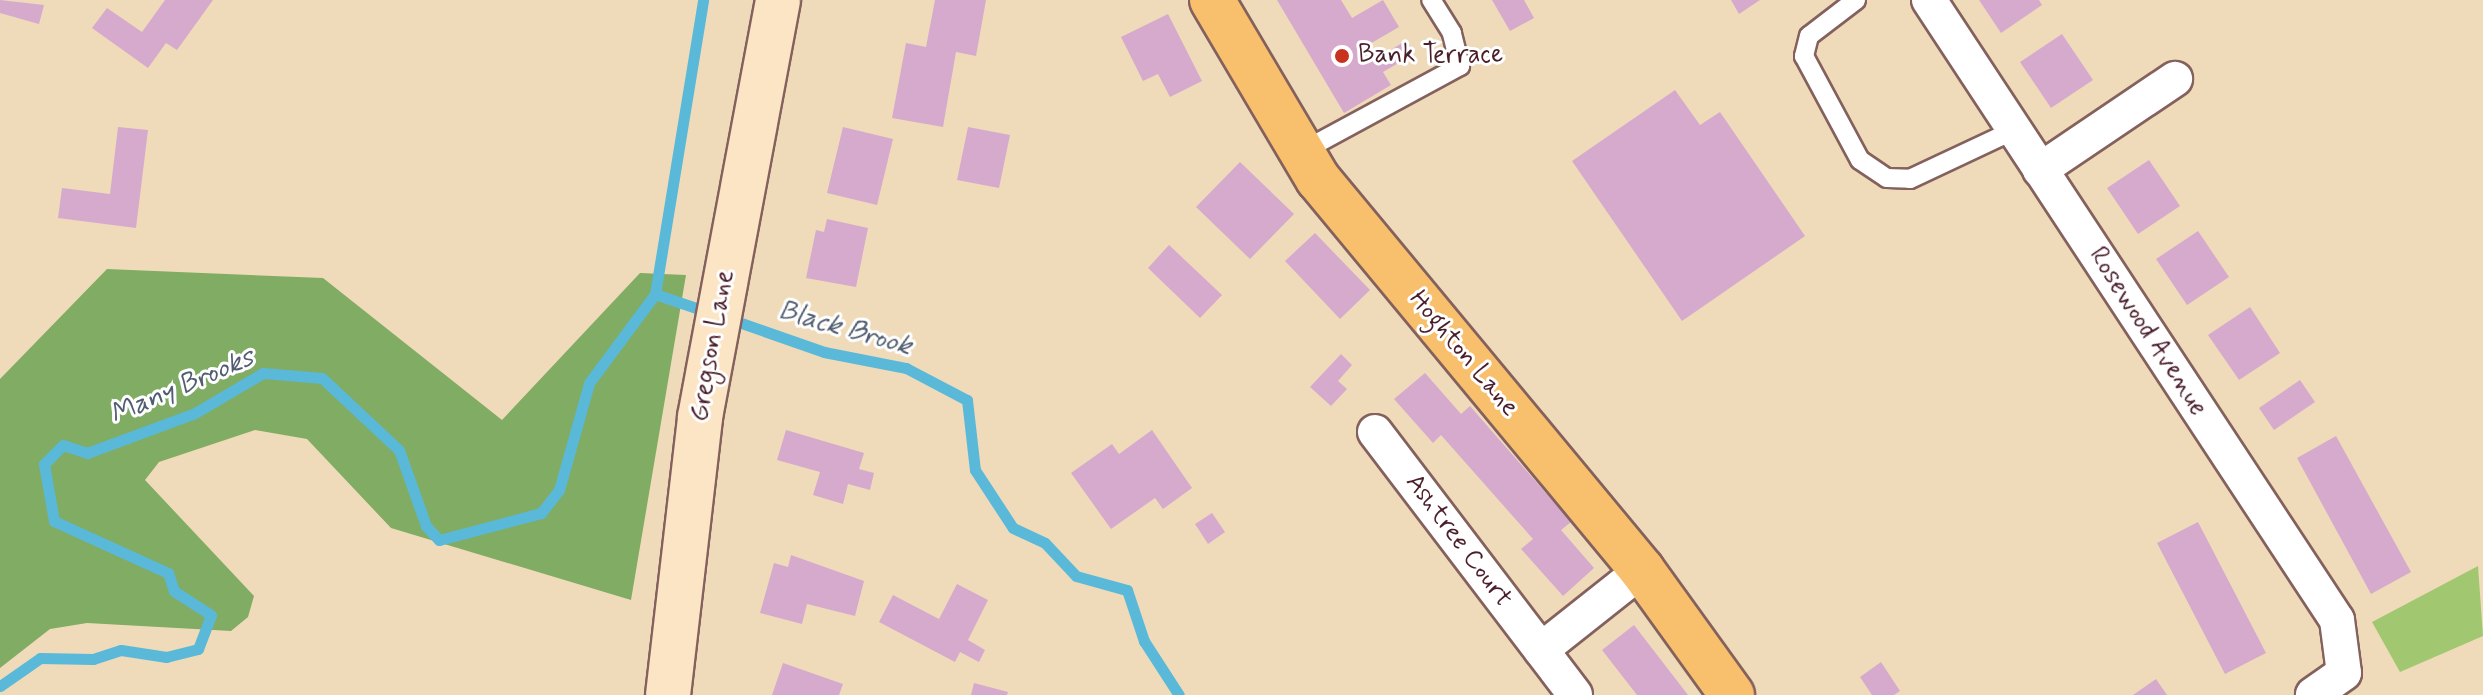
<!DOCTYPE html>
<style>
body{margin:0}
#map{position:relative;width:2483px;height:695px;overflow:hidden;background:#efdbba;font-family:Mynerve,sans-serif}
div>[style]{position:absolute}
.green>*{inset:0;background:#a2c771}
.forest>*{inset:0;background:#81ac63}
.stream>*{height:11px;margin:-5.5px;padding:0 5.5px;transform-origin:5.5px;border-radius:5.5px;background:#5ab9d8}
.building>*{inset:0;background:#d5aacd}
.roads{filter:drop-shadow(2px 0 #84615d) drop-shadow(-2px 0 #84615d) drop-shadow(0 2px #84615d) drop-shadow(0 -2px #84615d)}
.lane>*{height:18px;margin:-9px;padding:0 9px;transform-origin:9px;border-radius:9px;background:#fff}
.street>*{height:34px;margin:-17px;padding:0 17px;transform-origin:17px;border-radius:17px;background:#fff}
.secondary>*{height:44px;margin:-22px;padding:0 22px;transform-origin:22px;border-radius:22px;background:#fce5c4}
.primary>*{height:44px;margin:-22px;padding:0 22px;transform-origin:22px;border-radius:22px;background:#f8bf6c}
.dots>*{width:22px;height:22px;translate:-50% -50%;box-sizing:border-box;border:4px solid #fff;border-radius:50%}
span{translate:-50% -50%;white-space:nowrap;text-align:center;line-height:1.15;-webkit-text-stroke:6px #fff;paint-order:stroke}
.poi-label{font-size:26px;color:#4a1f2b}
.left{translate:0 -50%;text-align:left}
.street-label{font-size:26px;color:#4a1f2b}
.water-label{font-size:28px;color:#505d70;font-style:italic}
</style>
<div id="map">
<div class="green">
<i style="clip-path:polygon(2478px 566px,2483px 636px,2400px 672px,2372px 622px)"></i>
</div>
<div class="forest">
<i style="clip-path:polygon(107px 269px,323px 278px,502px 420px,640px 273px,686px 275px,631px 600px,391px 528px,307px 439px,255px 430px,159px 462px,145px 480px,254px 596px,248px 617px,231px 631px,87px 623px,50px 629px,0 668px,0 379px)"></i>
</div>
<div class="stream">
<i style="left:655px;top:294px;width:59px;rotate:18.7deg"></i>
<i style="left:727px;top:318px;width:103px;rotate:19.3deg"></i>
<i style="left:824px;top:352px;width:84px;rotate:11deg"></i>
<i style="left:906px;top:368px;width:69px;rotate:27.7deg"></i>
<i style="left:967px;top:400px;width:70px;rotate:83.5deg"></i>
<i style="left:975px;top:470px;width:69px;rotate:56.8deg"></i>
<i style="left:1013px;top:528px;width:35px;rotate:25deg"></i>
<i style="left:1045px;top:543px;width:45px;rotate:46.8deg"></i>
<i style="left:1076px;top:576px;width:53px;rotate:15.4deg"></i>
<i style="left:1127px;top:590px;width:54px;rotate:71.6deg"></i>
<i style="left:1144px;top:641px;width:64px;rotate:57.1deg"></i>
<i style="left:0;top:686px;width:49px;rotate:-35deg"></i>
<i style="left:40px;top:658px;width:53px;rotate:1.1deg"></i>
<i style="left:93px;top:659px;width:29px;rotate:-18deg"></i>
<i style="left:121px;top:650px;width:46px;rotate:8.8deg"></i>
<i style="left:166px;top:657px;width:33px;rotate:-14deg"></i>
<i style="left:198px;top:649px;width:36px;rotate:-69deg"></i>
<i style="left:211px;top:615px;width:44px;rotate:-147deg"></i>
<i style="left:174px;top:591px;width:19px;rotate:-108deg"></i>
<i style="left:168px;top:573px;width:125px;rotate:-155.5deg"></i>
<i style="left:54px;top:521px;width:58px;rotate:-100deg"></i>
<i style="left:44px;top:464px;width:27px;rotate:-45deg"></i>
<i style="left:63px;top:445px;width:25px;rotate:18deg"></i>
<i style="left:87px;top:453px;width:115px;rotate:-20.3deg"></i>
<i style="left:195px;top:413px;width:79px;rotate:-30.5deg"></i>
<i style="left:263px;top:373px;width:59px;rotate:4.8deg"></i>
<i style="left:322px;top:378px;width:105px;rotate:43.1deg"></i>
<i style="left:399px;top:450px;width:81px;rotate:70.4deg"></i>
<i style="left:426px;top:526px;width:19px;rotate:47deg"></i>
<i style="left:439px;top:540px;width:106px;rotate:-14.8deg"></i>
<i style="left:541px;top:513px;width:29px;rotate:-52deg"></i>
<i style="left:559px;top:490px;width:111px;rotate:-74.3deg"></i>
<i style="left:589px;top:383px;width:111px;rotate:-53.4deg"></i>
<i style="left:655px;top:294px;width:298px;rotate:-80.7deg"></i>
</div>
<div class="building">
<i style="clip-path:polygon(0 0,44px 5px,39px 24px,0 13px)"></i>
<i style="clip-path:polygon(165px 0,213px 0,177px 50px,166px 43px,148px 68px,92px 28px,107px 8px,142px 32px)"></i>
<i style="clip-path:polygon(935px 0,986px 0,976px 56px,956px 52px,943px 127px,892px 118px,906px 43px,926px 47px)"></i>
<i style="clip-path:polygon(1277px 0,1341px 0,1352px 18px,1383px 0,1399px 27px,1368px 45px,1376px 59px,1407px 40px,1414px 54px,1383px 72px,1391px 85px,1344px 113px)"></i>
<i style="clip-path:polygon(1492px 0,1524px 0,1534px 18px,1510px 31px)"></i>
<i style="clip-path:polygon(1731px 0,1760px 0,1739px 14px)"></i>
<i style="clip-path:polygon(1979px 0,2039px 0,2042px 5px,2001px 33px)"></i>
<i style="clip-path:polygon(1168px 14px,1202px 81px,1170px 97px,1158px 74px,1143px 81px,1121px 37px)"></i>
<i style="clip-path:polygon(2062px 34px,2093px 80px,2051px 108px,2020px 62px)"></i>
<i style="clip-path:polygon(1675px 90px,1700px 125px,1720px 112px,1805px 236px,1682px 321px,1572px 161px)"></i>
<i style="clip-path:polygon(118px 127px,148px 130px,136px 228px,58px 218px,62px 188px,110px 194px)"></i>
<i style="clip-path:polygon(843px 127px,893px 139px,877px 205px,827px 193px)"></i>
<i style="clip-path:polygon(968px 127px,1010px 135px,999px 188px,957px 180px)"></i>
<i style="clip-path:polygon(2149px 160px,2180px 206px,2138px 234px,2107px 188px)"></i>
<i style="clip-path:polygon(1240px 162px,1294px 214px,1250px 259px,1196px 207px)"></i>
<i style="clip-path:polygon(827px 219px,868px 228px,856px 287px,806px 278px,816px 230px,824px 232px)"></i>
<i style="clip-path:polygon(2198px 231px,2229px 277px,2187px 305px,2156px 259px)"></i>
<i style="clip-path:polygon(1315px 233px,1370px 290px,1340px 319px,1285px 261px)"></i>
<i style="clip-path:polygon(1169px 245px,1222px 295px,1200px 318px,1148px 268px)"></i>
<i style="clip-path:polygon(2250px 307px,2280px 353px,2239px 380px,2208px 335px)"></i>
<i style="clip-path:polygon(1341px 354px,1352px 365px,1338px 381px,1347px 389px,1331px 406px,1310px 387px)"></i>
<i style="clip-path:polygon(1425px 373px,1461px 414px,1470px 406px,1571px 522px,1561px 530px,1594px 568px,1563px 596px,1521px 549px,1533px 539px,1441px 435px,1433px 443px,1394px 399px)"></i>
<i style="clip-path:polygon(2300px 380px,2315px 402px,2274px 430px,2259px 408px)"></i>
<i style="clip-path:polygon(786px 430px,864px 453px,859px 469px,874px 473px,870px 490px,848px 484px,843px 504px,813px 495px,820px 472px,777px 460px)"></i>
<i style="clip-path:polygon(1152px 430px,1192px 488px,1163px 509px,1155px 498px,1111px 529px,1071px 473px,1112px 444px,1119px 454px)"></i>
<i style="clip-path:polygon(2336px 436px,2411px 572px,2371px 594px,2297px 458px)"></i>
<i style="clip-path:polygon(1212px 513px,1225px 532px,1208px 544px,1195px 524px)"></i>
<i style="clip-path:polygon(2198px 522px,2266px 653px,2225px 674px,2157px 543px)"></i>
<i style="clip-path:polygon(791px 555px,864px 581px,855px 616px,807px 604px,802px 624px,760px 613px,774px 563px,788px 567px)"></i>
<i style="clip-path:polygon(957px 584px,988px 600px,968px 640px,985px 650px,979px 662px,960px 652px,955px 662px,879px 622px,893px 595px,939px 619px)"></i>
<i style="clip-path:polygon(1634px 625px,1688px 695px,1637px 695px,1602px 650px)"></i>
<i style="clip-path:polygon(1881px 662px,1900px 691px,1894px 695px,1872px 695px,1860px 677px)"></i>
<i style="clip-path:polygon(783px 663px,843px 684px,839px 695px,772px 695px)"></i>
<i style="clip-path:polygon(2156px 679px,2167px 695px,2133px 695px)"></i>
<i style="clip-path:polygon(974px 683px,1008px 692px,1007px 695px,971px 695px)"></i>
</div>
<div class="roads">
<div class="lane">
<i style="left:1856px;top:0;width:59px;rotate:142.5deg"></i>
<i style="left:1809px;top:36px;width:21px;rotate:104deg"></i>
<i style="left:1804px;top:56px;width:118px;rotate:61.7deg"></i>
<i style="left:1860px;top:160px;width:32px;rotate:34deg"></i>
<i style="left:1887px;top:178px;width:23px;rotate:2deg"></i>
<i style="left:1910px;top:179px;width:115px;rotate:-25.2deg"></i>
<i style="left:1301px;top:152px;width:181px;rotate:-28.4deg"></i>
<i style="left:1460px;top:66px;width:34px;rotate:-104deg"></i>
<i style="left:1452px;top:33px;width:39px;rotate:-122deg"></i>
</div>
<div class="street">
<i style="left:1929px;top:0;width:742px;rotate:56.65deg"></i>
<i style="left:2337px;top:620px;width:53px;rotate:82.5deg"></i>
<i style="left:2344px;top:673px;width:38px;rotate:145deg"></i>
<i style="left:2040px;top:170px;width:163px;rotate:-34deg"></i>
<i style="left:1375px;top:432px;width:330px;rotate:52.7deg"></i>
<i style="left:1541px;top:650px;width:129px;rotate:-38.4deg"></i>
</div>
<div class="secondary">
<i style="left:668px;top:695px;width:280px;rotate:-83.4deg"></i>
<i style="left:700px;top:417px;width:424px;rotate:-79.4deg"></i>
</div>
<div class="primary">
<i style="left:1212px;top:0;width:208px;rotate:59.4deg"></i>
<i style="left:1318px;top:179px;width:508px;rotate:50.35deg"></i>
<i style="left:1642px;top:570px;width:154px;rotate:54.2deg"></i>
</div>
</div>
<div class="dots">
<i style="left:1342px;top:56px;background:#c8321e"></i>
</div>
<div class="poi-label">
<span class="left" style="left:1358px;top:56px">Bank Terrace</span>
</div>
<div class="street-label">
<span style="left:2147px;top:332px;rotate:57deg">Rosewood Avenue</span>
<span style="left:713px;top:346px;rotate:-80deg">Gregson Lane</span>
<span style="left:1463px;top:354px;rotate:50deg">Hoghton Lane</span>
<span style="left:1458px;top:541px;rotate:53deg">Ashtree Court</span>
</div>
<div class="water-label">
<span style="left:845px;top:329px;rotate:16deg">Black Brook</span>
<span style="left:182px;top:387px;rotate:-23deg">Many Brooks</span>
</div>
</div>
